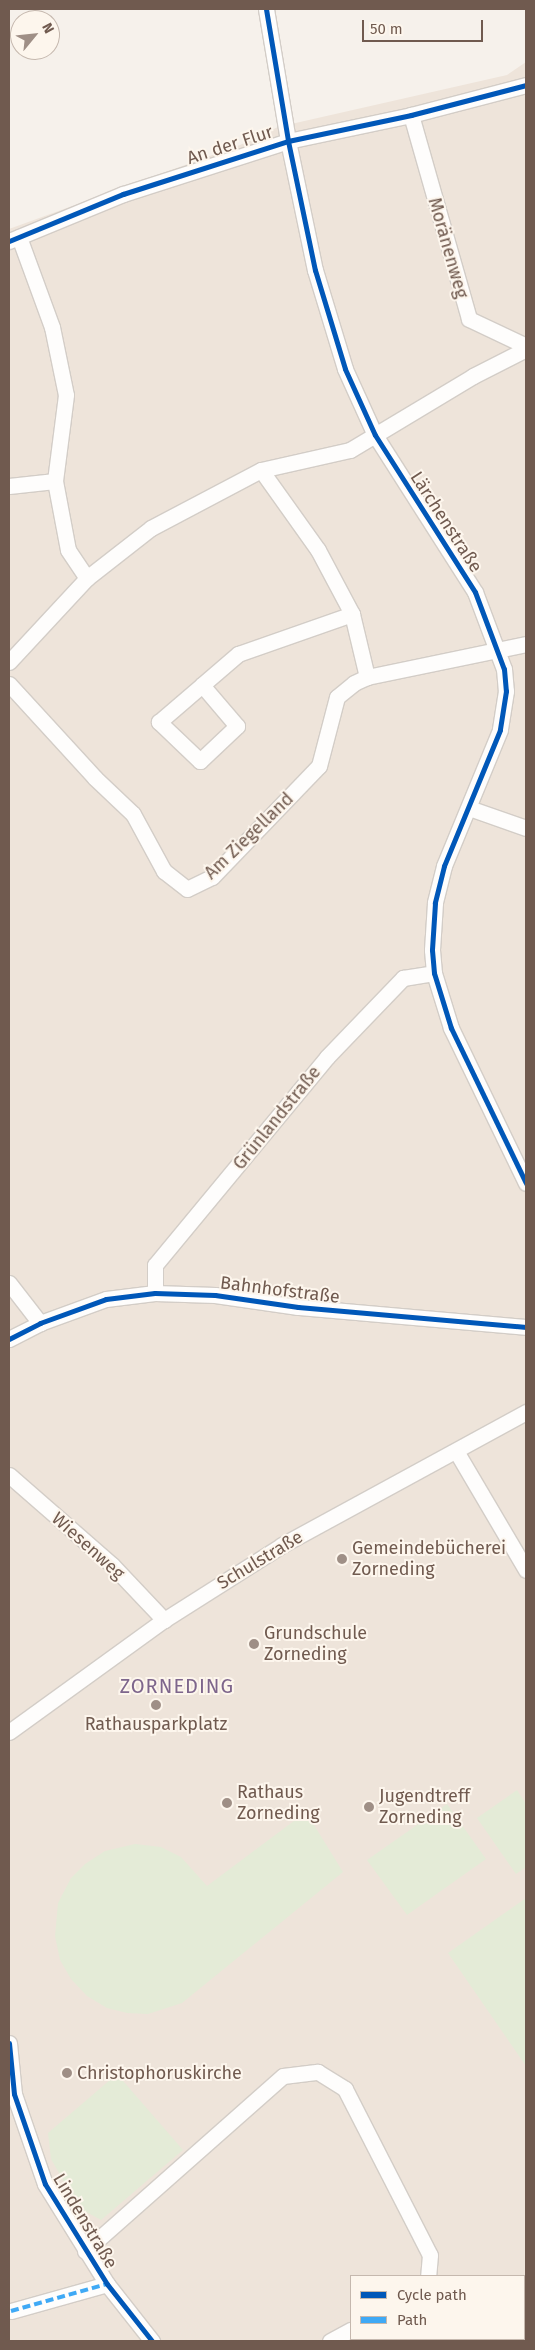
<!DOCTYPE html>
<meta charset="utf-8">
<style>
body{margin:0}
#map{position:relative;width:535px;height:2350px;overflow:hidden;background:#f6f1eb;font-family:"Fira Sans",sans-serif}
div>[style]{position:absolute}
.residential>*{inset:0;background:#eee4da}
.green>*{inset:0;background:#e4ebd7}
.roads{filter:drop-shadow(1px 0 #d3cdc7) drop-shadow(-1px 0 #d3cdc7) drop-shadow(0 1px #d3cdc7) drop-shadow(0 -1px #d3cdc7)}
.minor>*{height:15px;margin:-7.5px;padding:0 7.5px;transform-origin:7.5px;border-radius:7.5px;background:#fefdfc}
.quiet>*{height:4px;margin-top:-2px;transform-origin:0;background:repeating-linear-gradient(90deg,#3fa9f5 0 8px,transparent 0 12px)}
.cycleway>*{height:5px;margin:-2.5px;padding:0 2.5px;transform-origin:2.5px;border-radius:2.5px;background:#0057b8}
.dots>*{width:14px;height:14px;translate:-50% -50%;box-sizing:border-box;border:2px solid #fdf6ed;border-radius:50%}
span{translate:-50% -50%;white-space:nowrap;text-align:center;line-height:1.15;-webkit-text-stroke:4px #fdf6ed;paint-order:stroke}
.street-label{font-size:18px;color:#705a4f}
.poi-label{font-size:18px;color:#705a4f}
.left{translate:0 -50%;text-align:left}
.quarter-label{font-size:20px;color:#7e668c;letter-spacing:1px}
.frame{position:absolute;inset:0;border:10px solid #705a4f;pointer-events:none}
.legend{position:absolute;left:350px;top:2275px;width:175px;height:65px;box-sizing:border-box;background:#fdf6ed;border:1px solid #c5b8ae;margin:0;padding:6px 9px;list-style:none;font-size:15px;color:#705a4f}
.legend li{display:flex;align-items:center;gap:10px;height:25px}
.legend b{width:25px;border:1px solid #c5b8ae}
.north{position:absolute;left:10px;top:10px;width:50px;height:50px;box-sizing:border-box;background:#fdf6ed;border:1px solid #c5b8ae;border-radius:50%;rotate:62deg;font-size:14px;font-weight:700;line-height:20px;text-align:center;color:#705a4f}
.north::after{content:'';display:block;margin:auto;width:18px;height:22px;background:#9f8f86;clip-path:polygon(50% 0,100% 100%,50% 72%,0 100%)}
.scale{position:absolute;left:362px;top:20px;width:121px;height:22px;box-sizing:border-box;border:2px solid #705a4f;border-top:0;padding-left:6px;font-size:15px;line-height:18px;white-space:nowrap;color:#705a4f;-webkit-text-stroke:4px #fdf6ed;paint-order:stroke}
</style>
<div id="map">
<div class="residential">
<i style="clip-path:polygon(evenodd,526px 62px,526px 2341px,9px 2341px,9px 229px,240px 145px,278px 127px,507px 75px,526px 62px,351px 2276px,524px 2276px,524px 2339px,351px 2339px,351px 2276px)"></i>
</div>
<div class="green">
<i style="clip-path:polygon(517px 1790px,526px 1804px,526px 1867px,516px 1874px,477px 1818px)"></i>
<i style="clip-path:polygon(447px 1804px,486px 1859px,407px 1915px,367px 1860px)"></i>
<i style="clip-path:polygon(306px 1812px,343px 1872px,182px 2003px,148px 2014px,127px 2013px,107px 2008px,87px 1996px,71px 1979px,60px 1960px,55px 1936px,58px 1903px,71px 1878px,85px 1864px,105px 1851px,135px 1844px,161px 1847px,181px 1857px,207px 1886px)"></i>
<i style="clip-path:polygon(526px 1898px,526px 2066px,448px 1953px)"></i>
<i style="clip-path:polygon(117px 2074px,183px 2150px,101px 2220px,79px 2208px,51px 2159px,48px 2133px)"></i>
</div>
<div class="roads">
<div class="minor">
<i style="left:266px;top:9px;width:134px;rotate:80.5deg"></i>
<i style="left:288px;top:141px;width:132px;rotate:78.2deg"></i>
<i style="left:315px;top:270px;width:103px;rotate:73.1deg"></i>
<i style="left:345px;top:369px;width:72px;rotate:65.6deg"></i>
<i style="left:375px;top:435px;width:186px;rotate:57.5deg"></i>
<i style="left:475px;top:592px;width:82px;rotate:69.4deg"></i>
<i style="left:504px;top:669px;width:22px;rotate:85deg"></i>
<i style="left:506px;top:691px;width:39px;rotate:99deg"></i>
<i style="left:500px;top:730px;width:147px;rotate:112.4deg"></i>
<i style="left:444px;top:866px;width:38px;rotate:104deg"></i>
<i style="left:435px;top:903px;width:47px;rotate:93.7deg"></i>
<i style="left:432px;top:950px;width:23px;rotate:85deg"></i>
<i style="left:434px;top:973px;width:58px;rotate:72.8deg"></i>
<i style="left:451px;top:1028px;width:172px;rotate:64.2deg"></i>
<i style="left:411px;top:115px;width:212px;rotate:74.1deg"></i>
<i style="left:469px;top:319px;width:63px;rotate:25.3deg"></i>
<i style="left:19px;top:237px;width:96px;rotate:69.9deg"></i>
<i style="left:52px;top:327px;width:69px;rotate:78.4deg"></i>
<i style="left:66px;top:395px;width:87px;rotate:97.3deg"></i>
<i style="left:55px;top:481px;width:70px;rotate:79.3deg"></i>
<i style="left:68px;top:550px;width:34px;rotate:56deg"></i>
<i style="left:9px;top:241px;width:123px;rotate:-22.4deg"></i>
<i style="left:123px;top:194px;width:173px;rotate:-17.8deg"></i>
<i style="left:288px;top:141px;width:126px;rotate:-11.9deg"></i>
<i style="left:411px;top:115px;width:119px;rotate:-14.6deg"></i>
<i style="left:261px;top:470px;width:98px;rotate:54.5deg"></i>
<i style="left:318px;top:550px;width:72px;rotate:62deg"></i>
<i style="left:352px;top:614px;width:65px;rotate:76.6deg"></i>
<i style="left:9px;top:486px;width:46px;rotate:-6.2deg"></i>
<i style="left:9px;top:662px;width:115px;rotate:-47.1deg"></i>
<i style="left:87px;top:578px;width:81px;rotate:-38deg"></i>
<i style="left:151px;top:528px;width:124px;rotate:-27.8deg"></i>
<i style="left:261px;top:470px;width:91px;rotate:-12.7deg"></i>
<i style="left:350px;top:450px;width:144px;rotate:-31deg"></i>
<i style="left:473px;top:376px;width:59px;rotate:-27deg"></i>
<i style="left:9px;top:684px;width:127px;rotate:47.5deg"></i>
<i style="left:95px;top:778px;width:52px;rotate:43.5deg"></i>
<i style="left:133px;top:814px;width:65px;rotate:61.5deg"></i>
<i style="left:164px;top:871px;width:29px;rotate:38deg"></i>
<i style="left:187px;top:889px;width:28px;rotate:-26deg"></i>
<i style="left:212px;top:877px;width:154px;rotate:-46.1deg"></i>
<i style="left:319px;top:766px;width:71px;rotate:-75.4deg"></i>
<i style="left:337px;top:697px;width:22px;rotate:-39deg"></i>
<i style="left:354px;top:683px;width:14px;rotate:-25deg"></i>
<i style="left:367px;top:677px;width:162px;rotate:-11.7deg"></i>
<i style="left:202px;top:685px;width:54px;rotate:49.5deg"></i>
<i style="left:237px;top:726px;width:51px;rotate:136.6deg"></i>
<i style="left:200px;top:761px;width:57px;rotate:-136.4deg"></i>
<i style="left:159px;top:722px;width:57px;rotate:-40.7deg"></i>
<i style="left:202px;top:685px;width:48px;rotate:-40.7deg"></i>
<i style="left:238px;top:654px;width:121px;rotate:-19.3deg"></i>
<i style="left:469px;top:808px;width:60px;rotate:19.3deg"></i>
<i style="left:9px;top:1283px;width:51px;rotate:52.2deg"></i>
<i style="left:155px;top:1293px;width:28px;rotate:-90deg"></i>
<i style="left:155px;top:1265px;width:270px;rotate:-50.4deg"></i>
<i style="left:327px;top:1057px;width:110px;rotate:-46.1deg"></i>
<i style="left:403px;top:978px;width:31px;rotate:-9deg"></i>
<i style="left:9px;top:1339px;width:35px;rotate:-27deg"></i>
<i style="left:40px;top:1323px;width:70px;rotate:-20deg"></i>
<i style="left:106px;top:1299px;width:49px;rotate:-7deg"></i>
<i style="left:155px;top:1293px;width:60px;rotate:1.9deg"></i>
<i style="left:215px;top:1295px;width:84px;rotate:8.2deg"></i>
<i style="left:298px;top:1307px;width:229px;rotate:5deg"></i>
<i style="left:456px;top:1451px;width:138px;rotate:59.5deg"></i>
<i style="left:9px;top:1475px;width:137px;rotate:41.1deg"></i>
<i style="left:112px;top:1565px;width:76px;rotate:46.6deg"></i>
<i style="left:9px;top:1732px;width:191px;rotate:-35.9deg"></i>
<i style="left:164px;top:1620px;width:140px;rotate:-32.4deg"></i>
<i style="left:282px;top:1545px;width:278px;rotate:-28.6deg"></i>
<i style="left:9px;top:2043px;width:51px;rotate:84.4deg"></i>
<i style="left:14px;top:2094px;width:95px;rotate:71deg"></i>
<i style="left:45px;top:2184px;width:118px;rotate:58.2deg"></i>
<i style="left:107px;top:2284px;width:73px;rotate:51.7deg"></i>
<i style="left:85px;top:2251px;width:264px;rotate:-41.5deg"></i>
<i style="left:283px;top:2076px;width:35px;rotate:-7deg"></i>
<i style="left:318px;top:2072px;width:32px;rotate:32deg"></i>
<i style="left:345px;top:2089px;width:186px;rotate:62.9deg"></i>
<i style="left:430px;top:2255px;width:21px;rotate:95deg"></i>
<i style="left:11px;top:2311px;width:100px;rotate:-15.7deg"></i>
<i style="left:330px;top:2341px;width:24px;rotate:-28deg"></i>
</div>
</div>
<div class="quiet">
<i style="left:11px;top:2311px;width:100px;rotate:-15.7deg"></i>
</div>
<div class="cycleway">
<i style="left:266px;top:9px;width:134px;rotate:80.5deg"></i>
<i style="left:288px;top:141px;width:132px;rotate:78.2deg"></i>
<i style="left:315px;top:270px;width:103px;rotate:73.1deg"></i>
<i style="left:345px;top:369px;width:72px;rotate:65.6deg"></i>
<i style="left:375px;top:435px;width:186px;rotate:57.5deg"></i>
<i style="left:475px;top:592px;width:82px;rotate:69.4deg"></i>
<i style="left:504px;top:669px;width:22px;rotate:85deg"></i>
<i style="left:506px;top:691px;width:39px;rotate:99deg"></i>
<i style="left:500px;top:730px;width:147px;rotate:112.4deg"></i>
<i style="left:444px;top:866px;width:38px;rotate:104deg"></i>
<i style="left:435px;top:903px;width:47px;rotate:93.7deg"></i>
<i style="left:432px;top:950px;width:23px;rotate:85deg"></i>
<i style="left:434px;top:973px;width:58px;rotate:72.8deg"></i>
<i style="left:451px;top:1028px;width:172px;rotate:64.2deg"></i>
<i style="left:9px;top:241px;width:123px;rotate:-22.4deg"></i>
<i style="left:123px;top:194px;width:173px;rotate:-17.8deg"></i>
<i style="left:288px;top:141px;width:126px;rotate:-11.9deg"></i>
<i style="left:411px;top:115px;width:119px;rotate:-14.6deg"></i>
<i style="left:9px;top:1339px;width:35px;rotate:-27deg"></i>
<i style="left:40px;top:1323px;width:70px;rotate:-20deg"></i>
<i style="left:106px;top:1299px;width:49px;rotate:-7deg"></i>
<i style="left:155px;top:1293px;width:60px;rotate:1.9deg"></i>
<i style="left:215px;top:1295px;width:84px;rotate:8.2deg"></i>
<i style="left:298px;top:1307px;width:229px;rotate:5deg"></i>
<i style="left:9px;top:2043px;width:51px;rotate:84.4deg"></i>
<i style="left:14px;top:2094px;width:95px;rotate:71deg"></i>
<i style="left:45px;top:2184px;width:118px;rotate:58.2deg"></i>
<i style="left:107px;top:2284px;width:73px;rotate:51.7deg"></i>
</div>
<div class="dots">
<i style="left:342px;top:1559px;background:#9f8f86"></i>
<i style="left:254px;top:1644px;background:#9f8f86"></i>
<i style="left:156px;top:1705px;background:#9f8f86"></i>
<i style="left:227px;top:1803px;background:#9f8f86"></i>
<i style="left:369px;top:1807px;background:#9f8f86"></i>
<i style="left:67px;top:2073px;background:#9f8f86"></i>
</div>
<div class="street-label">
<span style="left:230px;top:145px;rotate:-18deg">An der Flur</span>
<span style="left:448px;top:248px;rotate:74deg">Moränenweg</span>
<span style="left:446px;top:522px;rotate:57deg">Lärchenstraße</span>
<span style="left:249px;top:836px;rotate:-44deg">Am Ziegelland</span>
<span style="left:277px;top:1118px;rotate:-51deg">Grünlandstraße</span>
<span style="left:280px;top:1290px;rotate:7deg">Bahnhofstraße</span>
<span style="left:88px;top:1546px;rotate:42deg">Wiesenweg</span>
<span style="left:260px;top:1560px;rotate:-31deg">Schulstraße</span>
<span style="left:85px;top:2221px;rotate:59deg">Lindenstraße</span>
</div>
<div class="poi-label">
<span class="left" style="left:352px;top:1559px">Gemeindebücherei<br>Zorneding</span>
<span class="left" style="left:264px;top:1644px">Grundschule<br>Zorneding</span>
<span style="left:156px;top:1724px">Rathausparkplatz</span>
<span class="left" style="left:237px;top:1803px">Rathaus<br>Zorneding</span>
<span class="left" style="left:379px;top:1807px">Jugendtreff<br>Zorneding</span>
<span class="left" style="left:77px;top:2073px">Christophoruskirche</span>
</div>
<div class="quarter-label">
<span style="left:177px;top:1686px">ZORNEDING</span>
</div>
<div class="frame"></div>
<ul class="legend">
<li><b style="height:6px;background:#0057b8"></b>Cycle path</li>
<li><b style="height:6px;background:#3fa9f5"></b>Path</li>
</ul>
<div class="north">N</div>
<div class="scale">50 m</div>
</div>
